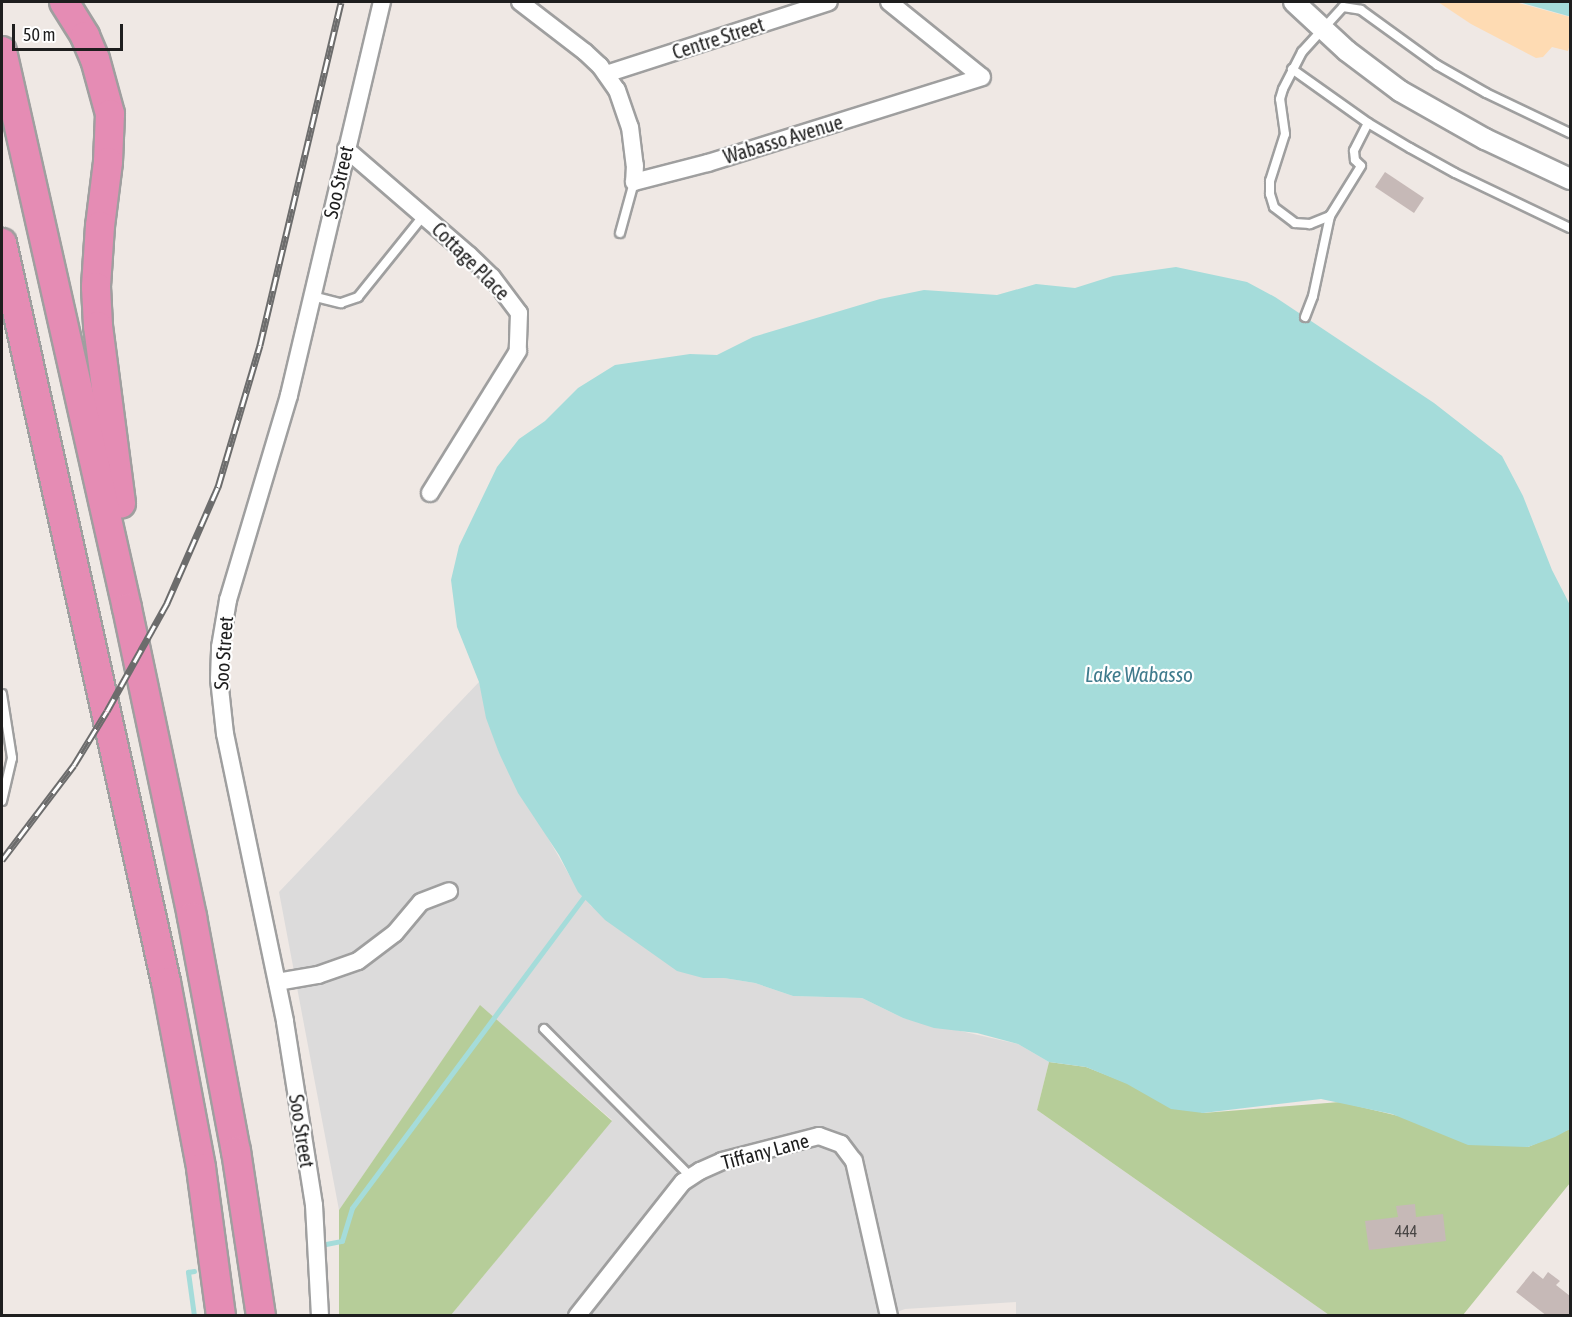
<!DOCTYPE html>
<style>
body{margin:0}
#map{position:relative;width:1572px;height:1317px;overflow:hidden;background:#efe8e4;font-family:"Asap Condensed",sans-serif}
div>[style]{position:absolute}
.residential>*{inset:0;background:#dcdbdb}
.forest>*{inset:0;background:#b6cd99}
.sand>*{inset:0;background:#fedbb3}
.water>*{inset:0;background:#a5dcda}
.stream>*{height:4.5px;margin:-2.25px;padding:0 2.25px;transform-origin:2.25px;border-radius:2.25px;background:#a5dcda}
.building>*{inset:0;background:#c6b9b7}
.roads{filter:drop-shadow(2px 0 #9f9f9f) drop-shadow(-2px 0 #9f9f9f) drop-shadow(0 2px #9f9f9f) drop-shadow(0 -2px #9f9f9f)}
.service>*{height:8px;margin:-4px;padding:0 4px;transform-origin:4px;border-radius:4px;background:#fff}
.minor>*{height:16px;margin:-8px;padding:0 8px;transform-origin:8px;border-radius:8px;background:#fff}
.tertiary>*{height:20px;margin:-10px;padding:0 10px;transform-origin:10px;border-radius:10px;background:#fff}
.motorway>*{height:28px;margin:-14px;padding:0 14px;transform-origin:14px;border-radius:14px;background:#e58cb4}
.rail>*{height:7px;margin-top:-3.5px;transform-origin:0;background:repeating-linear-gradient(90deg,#fff 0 14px,#6c6c6c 0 28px);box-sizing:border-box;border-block:2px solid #6c6c6c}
span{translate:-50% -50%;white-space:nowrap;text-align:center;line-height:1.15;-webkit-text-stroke:4.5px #fff;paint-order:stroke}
.number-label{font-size:16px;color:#484544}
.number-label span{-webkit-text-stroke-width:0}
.street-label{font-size:20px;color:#1e1e1e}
.water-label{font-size:21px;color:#407b8d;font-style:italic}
.frame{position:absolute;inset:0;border:3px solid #1e1e1e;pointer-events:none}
.scale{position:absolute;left:12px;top:24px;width:111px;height:27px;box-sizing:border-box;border:3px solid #1e1e1e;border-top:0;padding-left:8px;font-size:18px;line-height:21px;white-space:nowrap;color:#1e1e1e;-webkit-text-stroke:4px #fff;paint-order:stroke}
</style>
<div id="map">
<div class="residential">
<i style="clip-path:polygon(479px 682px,499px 753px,571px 878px,591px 906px,703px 978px,724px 978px,755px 983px,793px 996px,862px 998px,903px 1018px,1018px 1044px,1049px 1062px,1037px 1110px,1329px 1315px,1016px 1315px,1016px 1302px,905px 1309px,886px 1316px,451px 1315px,612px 1120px,480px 1006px,339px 1210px,279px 892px)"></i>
</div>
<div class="forest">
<i style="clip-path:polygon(480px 1005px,612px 1121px,451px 1315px,339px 1315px,339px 1210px)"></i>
<i style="clip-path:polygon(1049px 1062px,1086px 1067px,1203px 1113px,1340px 1102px,1528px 1147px,1570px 1129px,1570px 1183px,1463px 1315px,1329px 1315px,1037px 1110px)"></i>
</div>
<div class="sand">
<i style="clip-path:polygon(1438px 2px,1515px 2px,1570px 17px,1570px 44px,1568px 51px,1552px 47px,1543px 57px,1536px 58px,1471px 24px)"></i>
</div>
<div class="water">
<i style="clip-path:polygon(1519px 2px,1570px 2px,1570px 16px,1568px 16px)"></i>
<i style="clip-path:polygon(1176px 267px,1247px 282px,1275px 297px,1434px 403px,1502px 456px,1523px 496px,1552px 570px,1570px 605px,1570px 1129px,1555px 1137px,1528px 1147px,1468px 1145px,1392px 1114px,1321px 1099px,1203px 1113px,1171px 1109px,1127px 1084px,1086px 1067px,1049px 1062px,1018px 1044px,977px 1033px,934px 1028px,903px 1018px,862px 998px,793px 996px,755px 983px,724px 978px,703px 978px,677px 971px,605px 920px,578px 892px,559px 855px,518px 793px,499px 753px,486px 718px,479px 682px,457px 627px,451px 580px,459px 546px,497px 467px,519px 439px,545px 421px,578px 388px,615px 365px,690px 354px,717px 355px,753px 337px,880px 299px,924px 290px,997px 295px,1036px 284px,1075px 288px,1113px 276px)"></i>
</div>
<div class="stream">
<i style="left:326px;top:1244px;width:16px;rotate:-11deg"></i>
<i style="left:342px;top:1241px;width:34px;rotate:-73deg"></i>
<i style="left:352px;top:1208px;width:392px;rotate:-53.3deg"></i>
<i style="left:194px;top:1316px;width:44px;rotate:-97.8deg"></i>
<i style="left:188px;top:1272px;width:6px;rotate:-9deg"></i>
</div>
<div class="building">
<i style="clip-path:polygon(1385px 172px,1424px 198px,1414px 213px,1375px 187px)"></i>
<i style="clip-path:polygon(1415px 1204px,1416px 1217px,1443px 1214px,1446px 1241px,1369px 1250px,1365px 1221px,1398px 1217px,1396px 1206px)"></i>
<i style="clip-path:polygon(1533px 1271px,1543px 1279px,1548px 1272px,1560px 1281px,1556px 1285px,1570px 1296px,1570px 1316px,1547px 1316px,1516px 1292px)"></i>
</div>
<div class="roads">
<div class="service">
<i style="left:1292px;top:69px;width:93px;rotate:35.4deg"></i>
<i style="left:1368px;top:123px;width:49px;rotate:30.8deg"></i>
<i style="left:1410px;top:148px;width:51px;rotate:29.1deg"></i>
<i style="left:1455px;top:173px;width:127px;rotate:25.6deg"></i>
<i style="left:1368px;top:123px;width:31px;rotate:117deg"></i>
<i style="left:1354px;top:151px;width:9px;rotate:84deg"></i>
<i style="left:1355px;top:160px;width:8px;rotate:45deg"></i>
<i style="left:1361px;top:166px;width:59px;rotate:121.8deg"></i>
<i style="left:1330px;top:216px;width:22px;rotate:158deg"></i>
<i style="left:1310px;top:224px;width:15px;rotate:-176deg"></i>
<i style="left:1295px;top:223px;width:26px;rotate:-143deg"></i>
<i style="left:1274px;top:207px;width:14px;rotate:-107deg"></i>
<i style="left:1270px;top:194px;width:13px;rotate:-90deg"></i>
<i style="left:1270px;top:181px;width:49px;rotate:-72.3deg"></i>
<i style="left:1285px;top:134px;width:35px;rotate:-98deg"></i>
<i style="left:1280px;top:99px;width:10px;rotate:-73deg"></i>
<i style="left:1283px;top:89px;width:42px;rotate:-62.8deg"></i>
<i style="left:1302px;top:52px;width:61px;rotate:-47.7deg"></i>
<i style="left:1343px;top:7px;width:18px;rotate:9deg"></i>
<i style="left:1361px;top:10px;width:94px;rotate:35.9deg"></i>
<i style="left:1437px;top:65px;width:56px;rotate:29.7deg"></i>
<i style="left:1486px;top:93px;width:93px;rotate:25.5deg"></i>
<i style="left:620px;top:233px;width:53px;rotate:-74.6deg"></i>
<i style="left:312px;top:296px;width:30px;rotate:14deg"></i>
<i style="left:341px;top:303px;width:18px;rotate:-19deg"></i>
<i style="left:358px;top:297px;width:105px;rotate:-51.2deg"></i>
<i style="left:1305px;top:317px;width:22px;rotate:-69deg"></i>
<i style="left:1313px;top:296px;width:82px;rotate:-78deg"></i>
<i style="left:2px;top:694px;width:65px;rotate:81.1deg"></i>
<i style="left:12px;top:758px;width:44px;rotate:103.1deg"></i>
<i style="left:544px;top:1029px;width:209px;rotate:45.2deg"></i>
</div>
<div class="minor">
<i style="left:520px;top:2px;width:82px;rotate:37.6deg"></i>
<i style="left:585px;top:52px;width:21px;rotate:43deg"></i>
<i style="left:600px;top:66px;width:29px;rotate:55deg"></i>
<i style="left:617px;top:90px;width:39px;rotate:71deg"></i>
<i style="left:630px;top:127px;width:38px;rotate:83deg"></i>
<i style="left:635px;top:165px;width:17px;rotate:93deg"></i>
<i style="left:634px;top:182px;width:76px;rotate:-14.4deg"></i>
<i style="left:708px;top:163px;width:287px;rotate:-17.4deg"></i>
<i style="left:889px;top:2px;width:119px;rotate:38.9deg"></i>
<i style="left:606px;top:74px;width:234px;rotate:-17.9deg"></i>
<i style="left:346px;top:149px;width:162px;rotate:40.8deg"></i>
<i style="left:469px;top:255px;width:32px;rotate:44deg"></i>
<i style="left:492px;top:277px;width:45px;rotate:53.1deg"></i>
<i style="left:519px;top:313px;width:38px;rotate:92deg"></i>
<i style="left:518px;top:351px;width:167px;rotate:121.8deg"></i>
<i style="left:277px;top:982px;width:42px;rotate:-9.7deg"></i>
<i style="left:318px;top:975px;width:42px;rotate:-19.3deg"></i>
<i style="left:358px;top:961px;width:46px;rotate:-37.1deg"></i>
<i style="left:395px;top:933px;width:40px;rotate:-50deg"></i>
<i style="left:421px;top:902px;width:30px;rotate:-21deg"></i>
<i style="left:320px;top:1316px;width:111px;rotate:-93.1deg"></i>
<i style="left:314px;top:1205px;width:186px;rotate:-99deg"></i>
<i style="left:285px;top:1021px;width:293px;rotate:-101.8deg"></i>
<i style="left:225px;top:734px;width:55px;rotate:-96.2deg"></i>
<i style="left:219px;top:679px;width:32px;rotate:-88deg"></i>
<i style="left:220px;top:647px;width:48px;rotate:-80.3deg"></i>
<i style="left:228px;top:600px;width:214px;rotate:-73.4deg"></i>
<i style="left:289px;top:395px;width:404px;rotate:-76.7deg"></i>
<i style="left:577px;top:1316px;width:171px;rotate:-51.7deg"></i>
<i style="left:683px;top:1182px;width:20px;rotate:-33deg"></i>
<i style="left:700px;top:1171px;width:24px;rotate:-24deg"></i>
<i style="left:722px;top:1161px;width:100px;rotate:-14.5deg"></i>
<i style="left:819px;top:1136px;width:23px;rotate:20deg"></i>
<i style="left:841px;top:1144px;width:21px;rotate:53deg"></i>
<i style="left:854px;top:1161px;width:159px;rotate:77.3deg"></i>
</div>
<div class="tertiary">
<i style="left:1294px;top:2px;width:72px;rotate:42.8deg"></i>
<i style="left:1347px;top:51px;width:66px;rotate:37deg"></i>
<i style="left:1400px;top:91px;width:98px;rotate:29.5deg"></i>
<i style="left:1485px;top:139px;width:94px;rotate:25.2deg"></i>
</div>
<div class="motorway">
<i style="left:64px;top:2px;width:40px;rotate:58deg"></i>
<i style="left:85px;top:36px;width:25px;rotate:67deg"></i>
<i style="left:95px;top:59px;width:57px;rotate:74.7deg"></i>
<i style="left:110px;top:114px;width:48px;rotate:92.4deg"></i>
<i style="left:108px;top:162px;width:64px;rotate:97.1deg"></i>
<i style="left:100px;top:226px;width:61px;rotate:93.8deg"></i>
<i style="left:96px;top:287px;width:39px;rotate:87deg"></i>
<i style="left:98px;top:326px;width:179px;rotate:82.6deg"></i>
<i style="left:2px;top:51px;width:571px;rotate:77.35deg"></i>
<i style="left:127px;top:608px;width:316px;rotate:78.1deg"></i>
<i style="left:192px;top:917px;width:238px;rotate:79.4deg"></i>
<i style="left:236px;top:1151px;width:167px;rotate:81.4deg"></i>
<i style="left:2px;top:243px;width:757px;rotate:77.49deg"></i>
<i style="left:166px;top:982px;width:189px;rotate:79.3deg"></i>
<i style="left:201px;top:1168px;width:149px;rotate:82.3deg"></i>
</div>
</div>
<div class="rail">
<i style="left:2px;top:860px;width:119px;rotate:-52.8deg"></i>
<i style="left:74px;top:765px;width:63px;rotate:-58.6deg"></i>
<i style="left:107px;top:711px;width:124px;rotate:-60.9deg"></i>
<i style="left:167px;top:603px;width:127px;rotate:-66.3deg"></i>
<i style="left:218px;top:487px;width:148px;rotate:-73.5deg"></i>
<i style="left:260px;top:345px;width:352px;rotate:-76.7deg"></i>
</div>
<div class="number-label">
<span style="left:1406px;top:1231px">444</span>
</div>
<div class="street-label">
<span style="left:718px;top:38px;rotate:-18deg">Centre Street</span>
<span style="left:783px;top:139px;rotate:-17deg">Wabasso Avenue</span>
<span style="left:338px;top:182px;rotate:-77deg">Soo Street</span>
<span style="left:471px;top:261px;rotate:45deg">Cottage Place</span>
<span style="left:223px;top:653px;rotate:-86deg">Soo Street</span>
<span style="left:302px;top:1131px;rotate:81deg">Soo Street</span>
<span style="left:765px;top:1151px;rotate:-15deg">Tiffany Lane</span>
</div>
<div class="water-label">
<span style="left:1139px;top:674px">Lake Wabasso</span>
</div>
<div class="frame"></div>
<div class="scale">50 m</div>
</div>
